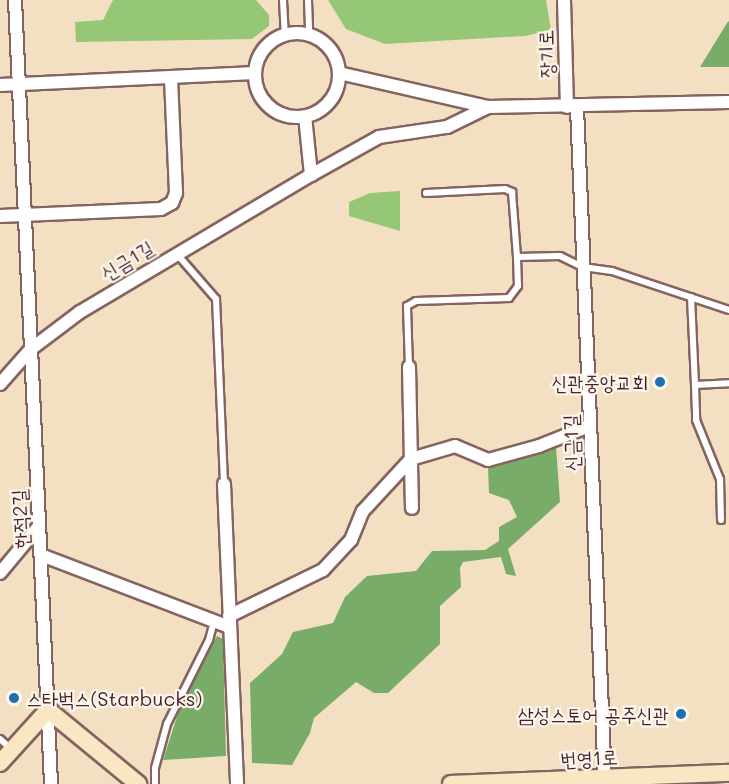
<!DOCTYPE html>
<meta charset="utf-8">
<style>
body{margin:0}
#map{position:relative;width:729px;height:784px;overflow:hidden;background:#f3e0c3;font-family:Mali,"Poor Story",sans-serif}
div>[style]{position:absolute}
.green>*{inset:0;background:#95c777}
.forest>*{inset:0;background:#78ac68}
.roads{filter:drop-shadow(2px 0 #856360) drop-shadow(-2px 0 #856360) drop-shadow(0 2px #856360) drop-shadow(0 -2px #856360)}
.lane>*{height:6px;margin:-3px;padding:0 3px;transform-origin:3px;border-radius:3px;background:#fff}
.street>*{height:12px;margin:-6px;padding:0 6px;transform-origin:6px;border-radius:6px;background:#fff}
.street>.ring{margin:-6px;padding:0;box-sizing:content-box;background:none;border:12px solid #fff;border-radius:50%}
.secondary>*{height:16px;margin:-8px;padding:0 8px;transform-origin:8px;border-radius:8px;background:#f9e7c3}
.dots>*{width:16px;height:16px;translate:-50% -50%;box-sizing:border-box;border:3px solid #fbf7ec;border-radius:50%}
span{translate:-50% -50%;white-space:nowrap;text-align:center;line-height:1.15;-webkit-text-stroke:4.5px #fbf7ec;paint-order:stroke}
.street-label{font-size:20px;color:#4a1f2b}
.poi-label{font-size:20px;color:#4a1f2b}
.right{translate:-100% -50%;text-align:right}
.left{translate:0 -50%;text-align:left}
</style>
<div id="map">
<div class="green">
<i style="clip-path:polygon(113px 0,256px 0,269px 15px,269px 26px,252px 39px,76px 42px,75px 22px,103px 20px)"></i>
<i style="clip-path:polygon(328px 0,546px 0,551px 30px,525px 36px,385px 44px,346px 29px)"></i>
<i style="clip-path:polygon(400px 191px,400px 231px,349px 216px,349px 202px,370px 193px)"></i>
</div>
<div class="forest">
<i style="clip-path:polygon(729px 21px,729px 67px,700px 67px,727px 23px)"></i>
<i style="clip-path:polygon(556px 446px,560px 502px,508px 549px,516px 576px,506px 574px,501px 557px,463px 562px,460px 568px,461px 587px,440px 606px,440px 644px,388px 693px,374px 693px,356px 682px,314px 718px,310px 733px,292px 765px,252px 763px,250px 683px,282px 654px,293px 632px,333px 623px,345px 597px,367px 576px,416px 571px,432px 551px,485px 550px,499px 541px,499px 527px,517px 517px,509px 500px,489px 493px,488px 467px)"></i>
<i style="clip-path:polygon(217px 636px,223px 639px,226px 756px,163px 760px,184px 695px)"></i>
</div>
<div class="roads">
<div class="lane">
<i style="left:283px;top:0;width:35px;rotate:87deg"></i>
<i style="left:308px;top:0;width:35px;rotate:88deg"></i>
<i style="left:426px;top:193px;width:79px;rotate:-2.9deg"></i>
<i style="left:505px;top:189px;width:8px;rotate:23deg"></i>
<i style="left:512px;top:192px;width:65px;rotate:85.6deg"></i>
<i style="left:176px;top:253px;width:61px;rotate:49deg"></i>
<i style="left:216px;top:299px;width:185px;rotate:87.5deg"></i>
<i style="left:691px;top:297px;width:88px;rotate:87.4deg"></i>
<i style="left:695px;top:385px;width:34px;rotate:-3deg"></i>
<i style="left:409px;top:367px;width:61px;rotate:-91.9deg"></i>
<i style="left:407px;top:306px;width:10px;rotate:-29deg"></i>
<i style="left:416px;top:301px;width:93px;rotate:-1.8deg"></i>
<i style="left:509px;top:298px;width:15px;rotate:-53deg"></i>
<i style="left:518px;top:286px;width:29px;rotate:-92deg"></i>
<i style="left:517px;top:257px;width:43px;rotate:-1.3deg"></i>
<i style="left:560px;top:256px;width:25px;rotate:26deg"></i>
<i style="left:583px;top:267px;width:29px;rotate:8deg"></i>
<i style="left:612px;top:271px;width:123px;rotate:18.4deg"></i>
<i style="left:695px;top:385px;width:35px;rotate:88deg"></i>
<i style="left:696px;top:420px;width:64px;rotate:67.9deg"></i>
<i style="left:720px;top:479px;width:41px;rotate:88.6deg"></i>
<i style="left:0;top:739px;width:15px;rotate:42deg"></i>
<i style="left:155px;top:784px;width:16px;rotate:-90deg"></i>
<i style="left:155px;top:768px;width:46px;rotate:-74.7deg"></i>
<i style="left:167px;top:724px;width:94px;rotate:-63.4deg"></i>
<i style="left:209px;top:640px;width:20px;rotate:-75deg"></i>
</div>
<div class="street">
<i style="left:15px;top:0;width:785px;rotate:87.37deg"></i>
<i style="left:564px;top:0;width:107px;rotate:88.4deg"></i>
<i class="ring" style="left:255px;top:33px;width:72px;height:72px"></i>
<i style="left:339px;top:73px;width:153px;rotate:12.9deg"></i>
<i style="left:0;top:85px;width:255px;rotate:-2.7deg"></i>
<i style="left:577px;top:107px;width:678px;rotate:87.63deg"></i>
<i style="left:311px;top:175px;width:78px;rotate:-29.2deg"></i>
<i style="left:379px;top:137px;width:69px;rotate:-8.4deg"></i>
<i style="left:447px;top:127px;width:46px;rotate:-26deg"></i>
<i style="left:488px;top:107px;width:241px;rotate:-1.2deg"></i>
<i style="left:0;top:216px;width:161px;rotate:-2.5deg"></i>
<i style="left:161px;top:209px;width:13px;rotate:-29deg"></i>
<i style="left:172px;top:203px;width:11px;rotate:-68deg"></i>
<i style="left:176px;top:193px;width:116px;rotate:-92.5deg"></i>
<i style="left:409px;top:367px;width:141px;rotate:88.8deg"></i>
<i style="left:0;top:384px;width:47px;rotate:-48.5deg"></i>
<i style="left:31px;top:349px;width:61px;rotate:-37.1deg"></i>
<i style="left:80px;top:312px;width:269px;rotate:-30.7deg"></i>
<i style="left:311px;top:175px;width:59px;rotate:-95.8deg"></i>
<i style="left:224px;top:484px;width:300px;rotate:87.5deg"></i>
<i style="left:41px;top:555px;width:202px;rotate:20.9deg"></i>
<i style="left:0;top:573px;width:61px;rotate:-50.3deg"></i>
<i style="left:229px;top:616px;width:105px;rotate:-26.1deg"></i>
<i style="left:323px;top:570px;width:41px;rotate:-47deg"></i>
<i style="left:351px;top:540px;width:31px;rotate:-68deg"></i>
<i style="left:363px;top:511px;width:71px;rotate:-47.3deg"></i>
<i style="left:411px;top:459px;width:46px;rotate:-16.5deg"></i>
<i style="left:455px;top:446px;width:36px;rotate:23deg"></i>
<i style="left:488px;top:460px;width:53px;rotate:-15.4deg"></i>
<i style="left:539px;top:446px;width:54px;rotate:-21.8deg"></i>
</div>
<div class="secondary">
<i style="left:0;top:763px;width:72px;rotate:-47.8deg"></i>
<i style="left:48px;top:710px;width:117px;rotate:39.4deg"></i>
<i style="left:451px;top:784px;width:278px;rotate:-2.3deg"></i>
</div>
</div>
<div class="dots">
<i style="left:660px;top:382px;background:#1f6fb2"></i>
<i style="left:14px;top:698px;background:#1f6fb2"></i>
<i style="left:681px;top:714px;background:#1f6fb2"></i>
</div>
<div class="street-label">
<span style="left:546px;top:54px;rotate:-92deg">장기로</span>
<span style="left:127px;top:260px;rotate:-31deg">신금1길</span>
<span style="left:571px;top:443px;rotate:-92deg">신금1길</span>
<span style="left:20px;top:519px;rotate:-93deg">한적2길</span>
<span style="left:589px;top:758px;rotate:-3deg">번영1로</span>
</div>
<div class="poi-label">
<span class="right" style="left:648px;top:382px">신관중앙교회</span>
<span class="left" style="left:26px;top:698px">스타벅스(Starbucks)</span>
<span class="right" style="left:669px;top:714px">삼성스토어 공주신관</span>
</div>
</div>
